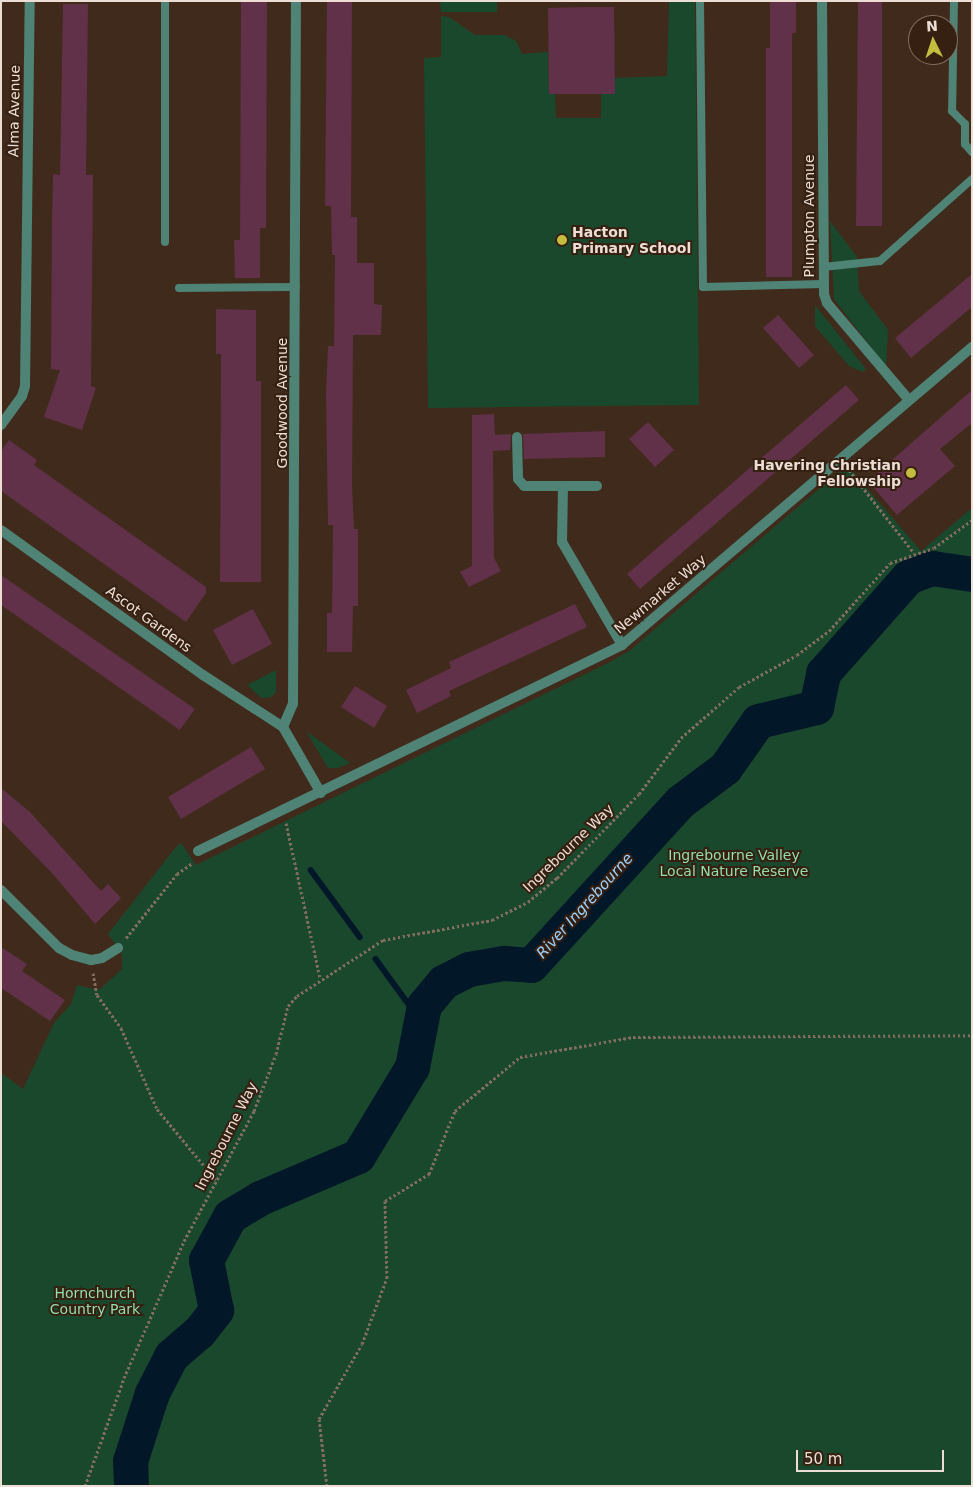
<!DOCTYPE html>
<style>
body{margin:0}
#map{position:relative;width:973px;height:1487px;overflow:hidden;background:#402a1c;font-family:"DejaVu Sans",sans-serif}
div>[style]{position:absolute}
.green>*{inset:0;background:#1a482c}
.water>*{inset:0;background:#021728}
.stream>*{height:5.5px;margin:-2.75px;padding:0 2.75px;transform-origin:2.75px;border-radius:2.75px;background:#021728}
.river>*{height:35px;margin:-17.5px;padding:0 17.5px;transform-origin:17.5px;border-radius:17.5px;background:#021728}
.building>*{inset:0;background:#603148}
.path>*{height:3px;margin-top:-1.5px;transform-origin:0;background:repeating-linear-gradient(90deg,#806d60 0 2.5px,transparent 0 5px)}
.lane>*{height:8px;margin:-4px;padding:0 4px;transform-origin:4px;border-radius:4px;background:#4e8376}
.street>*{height:10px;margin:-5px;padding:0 5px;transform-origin:5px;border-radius:5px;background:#4e8376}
.dots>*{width:14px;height:14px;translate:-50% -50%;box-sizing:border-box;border:2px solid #352012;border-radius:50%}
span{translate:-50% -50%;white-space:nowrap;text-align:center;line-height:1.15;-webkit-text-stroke:4px #352012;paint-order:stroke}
.street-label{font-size:14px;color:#edded5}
.poi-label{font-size:14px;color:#edded5;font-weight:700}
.left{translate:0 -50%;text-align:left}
.right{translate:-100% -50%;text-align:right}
.park-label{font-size:14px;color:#93deab}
.water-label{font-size:15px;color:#9cd2fe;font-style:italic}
.frame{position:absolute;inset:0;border:2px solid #edded5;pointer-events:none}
.north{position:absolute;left:908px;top:15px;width:50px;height:50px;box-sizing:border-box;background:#352012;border:1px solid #7f6c60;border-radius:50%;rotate:356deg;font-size:14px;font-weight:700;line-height:20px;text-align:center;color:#edded5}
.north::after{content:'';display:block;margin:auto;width:18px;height:22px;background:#c4bc3e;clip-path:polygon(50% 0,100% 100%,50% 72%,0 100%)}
.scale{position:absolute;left:796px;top:1450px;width:148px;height:22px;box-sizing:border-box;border:2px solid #edded5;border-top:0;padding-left:6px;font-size:15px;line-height:18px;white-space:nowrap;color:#edded5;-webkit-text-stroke:4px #352012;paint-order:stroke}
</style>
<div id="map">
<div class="green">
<i style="clip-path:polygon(440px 1px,497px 1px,497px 12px,441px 12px)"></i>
<i style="clip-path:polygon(669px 1px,695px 1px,699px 405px,428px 408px,424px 58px,441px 57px,441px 16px,449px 17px,475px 35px,504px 35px,516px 41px,522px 54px,548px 52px,549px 94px,555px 94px,556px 118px,601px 118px,601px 94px,614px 78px,667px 76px)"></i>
<i style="clip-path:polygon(830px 221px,857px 257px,859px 291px,888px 330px,886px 367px,834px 299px)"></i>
<i style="clip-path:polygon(815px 305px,866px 369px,863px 372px,849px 366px,815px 326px)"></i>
<i style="clip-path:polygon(847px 465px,921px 551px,972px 508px,972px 1486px,1px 1486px,1px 1073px,23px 1089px,54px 1023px,71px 1004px,77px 985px,99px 990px,122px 969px,122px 953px,108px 934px,175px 848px,181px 843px,196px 865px,610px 662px,629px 651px)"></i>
<i style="clip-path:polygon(276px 670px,276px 692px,272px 697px,261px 698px,247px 685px)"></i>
<i style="clip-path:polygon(306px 731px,350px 763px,338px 768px,328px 768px)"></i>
</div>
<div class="water">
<i style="clip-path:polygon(138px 1425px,150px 1431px,136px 1461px,136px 1486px,124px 1486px,122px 1465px,126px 1447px)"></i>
</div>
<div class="stream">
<i style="left:311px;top:870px;width:83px;rotate:53.8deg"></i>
<i style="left:376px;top:959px;width:77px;rotate:54deg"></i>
</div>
<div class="river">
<i style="left:131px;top:1486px;width:25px;rotate:-92deg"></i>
<i style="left:130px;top:1461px;width:71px;rotate:-72.1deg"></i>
<i style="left:152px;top:1393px;width:42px;rotate:-62.8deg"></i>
<i style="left:171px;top:1356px;width:37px;rotate:-41deg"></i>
<i style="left:199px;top:1332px;width:28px;rotate:-52deg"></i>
<i style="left:216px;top:1310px;width:51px;rotate:-101.3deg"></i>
<i style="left:206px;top:1260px;width:50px;rotate:-61.4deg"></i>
<i style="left:230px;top:1216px;width:35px;rotate:-31deg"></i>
<i style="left:260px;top:1198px;width:107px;rotate:-23.2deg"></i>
<i style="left:358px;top:1156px;width:104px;rotate:-58.8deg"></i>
<i style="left:412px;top:1067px;width:63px;rotate:-79deg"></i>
<i style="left:424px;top:1005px;width:30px;rotate:-50deg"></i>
<i style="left:443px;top:982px;width:29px;rotate:-27deg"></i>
<i style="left:469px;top:969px;width:36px;rotate:-10deg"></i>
<i style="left:504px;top:963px;width:27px;rotate:4deg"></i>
<i style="left:531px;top:965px;width:222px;rotate:-47.6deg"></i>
<i style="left:681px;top:801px;width:55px;rotate:-36.9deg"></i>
<i style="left:725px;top:768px;width:57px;rotate:-54.9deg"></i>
<i style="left:758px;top:721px;width:60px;rotate:-13.6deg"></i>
<i style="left:816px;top:707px;width:35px;rotate:-78deg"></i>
<i style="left:823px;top:673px;width:128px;rotate:-48.5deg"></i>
<i style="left:908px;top:577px;width:26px;rotate:-21deg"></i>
<i style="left:932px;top:568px;width:40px;rotate:8.5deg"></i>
</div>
<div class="building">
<i style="clip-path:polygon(241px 1px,267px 1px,266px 228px,260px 228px,260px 278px,235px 278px,234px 240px,240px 240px)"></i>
<i style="clip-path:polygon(327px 1px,352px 1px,351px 217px,357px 217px,357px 263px,374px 263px,374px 304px,382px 305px,381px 335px,353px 335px,352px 487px,354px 529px,358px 529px,358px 606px,353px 606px,352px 652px,327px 652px,327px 613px,332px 613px,333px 525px,328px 525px,326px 392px,328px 346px,334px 346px,335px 255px,332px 255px,331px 206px,325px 206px)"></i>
<i style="clip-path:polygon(770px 1px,796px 1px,796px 33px,792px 33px,792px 277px,766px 277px,766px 48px,770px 48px)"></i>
<i style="clip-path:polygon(858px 1px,882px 1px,882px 226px,856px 226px)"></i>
<i style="clip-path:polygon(63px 4px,88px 4px,86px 175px,93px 175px,91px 386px,96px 388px,82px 430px,44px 417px,60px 370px,51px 369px,52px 219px,53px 174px,60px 175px)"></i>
<i style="clip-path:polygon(585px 7px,614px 7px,615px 94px,549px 94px,548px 8px)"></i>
<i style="clip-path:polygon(972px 274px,972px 307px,911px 358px,895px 338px)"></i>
<i style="clip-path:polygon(216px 309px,256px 310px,256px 381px,261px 381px,261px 582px,220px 582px,221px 354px,216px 354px)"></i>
<i style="clip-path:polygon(778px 315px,814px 355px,799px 368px,763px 328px)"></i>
<i style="clip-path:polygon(846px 385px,859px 400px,640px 589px,627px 574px)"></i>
<i style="clip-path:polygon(972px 390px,972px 423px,940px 449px,955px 466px,897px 515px,868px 481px)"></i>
<i style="clip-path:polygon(494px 414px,495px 435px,511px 434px,510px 450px,493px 451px,494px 558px,501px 571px,469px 587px,460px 572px,472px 566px,472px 415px)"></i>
<i style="clip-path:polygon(648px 422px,674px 450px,655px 467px,629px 439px)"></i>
<i style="clip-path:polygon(605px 431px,605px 457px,524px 459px,523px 434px)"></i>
<i style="clip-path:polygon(9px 440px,37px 460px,34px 465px,206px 587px,206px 593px,186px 622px,1px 491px,1px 451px)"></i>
<i style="clip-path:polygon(1px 575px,195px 709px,180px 730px,1px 605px)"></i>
<i style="clip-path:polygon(575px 604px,587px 627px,449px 691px,451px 696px,417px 713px,406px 690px,451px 668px,449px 662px)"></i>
<i style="clip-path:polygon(253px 609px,272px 644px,232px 665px,213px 630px)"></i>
<i style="clip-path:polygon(355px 686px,387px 706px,374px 728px,341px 707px)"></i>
<i style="clip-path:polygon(251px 747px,265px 769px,181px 819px,168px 797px)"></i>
<i style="clip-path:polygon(1px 788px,29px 811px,101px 891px,108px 884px,121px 898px,95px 924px,52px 873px,1px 821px)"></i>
<i style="clip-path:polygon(1px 947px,27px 964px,22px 971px,65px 1000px,50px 1021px,1px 988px)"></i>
</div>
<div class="path">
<i style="left:849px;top:470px;width:105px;rotate:51.9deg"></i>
<i style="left:286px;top:823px;width:159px;rotate:77.6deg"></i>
<i style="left:126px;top:938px;width:82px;rotate:-51.4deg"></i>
<i style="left:177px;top:874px;width:19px;rotate:-35deg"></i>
<i style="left:93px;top:973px;width:22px;rotate:80deg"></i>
<i style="left:97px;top:995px;width:41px;rotate:54deg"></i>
<i style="left:121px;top:1028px;width:89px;rotate:66deg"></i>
<i style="left:157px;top:1109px;width:92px;rotate:50.3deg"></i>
<i style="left:85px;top:1486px;width:115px;rotate:-70.1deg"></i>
<i style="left:124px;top:1378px;width:150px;rotate:-66.3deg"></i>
<i style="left:184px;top:1241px;width:148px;rotate:-61.7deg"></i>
<i style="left:254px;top:1111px;width:61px;rotate:-68.9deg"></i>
<i style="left:276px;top:1054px;width:49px;rotate:-76deg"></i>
<i style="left:288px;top:1006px;width:13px;rotate:-48deg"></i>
<i style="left:297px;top:996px;width:103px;rotate:-33.1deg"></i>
<i style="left:383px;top:940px;width:111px;rotate:-10.4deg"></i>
<i style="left:492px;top:920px;width:40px;rotate:-26.6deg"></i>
<i style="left:528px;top:902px;width:38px;rotate:-40deg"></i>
<i style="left:557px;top:878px;width:117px;rotate:-45.7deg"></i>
<i style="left:639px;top:794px;width:70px;rotate:-53.1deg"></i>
<i style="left:681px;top:738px;width:77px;rotate:-41.3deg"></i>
<i style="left:739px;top:687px;width:66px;rotate:-28.9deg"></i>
<i style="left:797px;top:655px;width:40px;rotate:-37deg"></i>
<i style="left:829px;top:631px;width:91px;rotate:-48.1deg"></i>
<i style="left:890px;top:563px;width:46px;rotate:-18.8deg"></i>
<i style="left:934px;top:548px;width:47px;rotate:-36.4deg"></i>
<i style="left:327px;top:1486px;width:67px;rotate:-96.8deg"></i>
<i style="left:319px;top:1419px;width:86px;rotate:-60.2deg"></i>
<i style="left:362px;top:1344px;width:71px;rotate:-69.3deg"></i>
<i style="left:387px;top:1278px;width:77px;rotate:-91.5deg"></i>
<i style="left:385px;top:1201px;width:52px;rotate:-31.5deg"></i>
<i style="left:429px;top:1174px;width:68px;rotate:-67.6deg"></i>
<i style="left:455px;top:1111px;width:85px;rotate:-39.7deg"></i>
<i style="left:520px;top:1057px;width:115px;rotate:-10deg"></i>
<i style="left:633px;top:1037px;width:339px;rotate:-0.3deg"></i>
</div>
<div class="lane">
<i style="left:700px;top:1px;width:286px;rotate:89.4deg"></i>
<i style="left:703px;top:287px;width:120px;rotate:-1.4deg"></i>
<i style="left:954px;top:1px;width:110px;rotate:91deg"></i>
<i style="left:952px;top:111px;width:18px;rotate:45deg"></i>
<i style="left:965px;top:124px;width:20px;rotate:90deg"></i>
<i style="left:965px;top:144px;width:11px;rotate:49deg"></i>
<i style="left:165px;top:242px;width:241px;rotate:-90deg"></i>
<i style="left:823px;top:267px;width:57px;rotate:-6deg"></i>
<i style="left:880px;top:261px;width:123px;rotate:-41.7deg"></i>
<i style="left:179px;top:288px;width:117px;rotate:-0.5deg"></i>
</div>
<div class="street">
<i style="left:822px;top:1px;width:293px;rotate:89.6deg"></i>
<i style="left:824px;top:294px;width:9px;rotate:72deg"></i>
<i style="left:827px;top:303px;width:127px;rotate:49.8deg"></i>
<i style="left:1px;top:425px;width:36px;rotate:-54deg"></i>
<i style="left:22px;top:396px;width:10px;rotate:-73deg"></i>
<i style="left:25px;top:386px;width:385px;rotate:-89.3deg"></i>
<i style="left:517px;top:437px;width:42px;rotate:88.6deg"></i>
<i style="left:518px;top:479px;width:9px;rotate:49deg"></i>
<i style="left:524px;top:486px;width:73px"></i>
<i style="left:563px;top:486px;width:56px;rotate:91deg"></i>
<i style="left:562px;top:542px;width:119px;rotate:59.8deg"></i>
<i style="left:1px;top:530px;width:249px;rotate:35.7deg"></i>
<i style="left:203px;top:675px;width:95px;rotate:33deg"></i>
<i style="left:283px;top:727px;width:76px;rotate:60.1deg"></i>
<i style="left:283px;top:727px;width:25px;rotate:-67deg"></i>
<i style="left:293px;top:704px;width:703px;rotate:-89.76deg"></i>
<i style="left:198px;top:851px;width:471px;rotate:-25.9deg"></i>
<i style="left:622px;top:645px;width:460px;rotate:-40.4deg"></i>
<i style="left:1px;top:890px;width:82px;rotate:45deg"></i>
<i style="left:59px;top:948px;width:15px;rotate:28deg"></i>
<i style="left:72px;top:955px;width:20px;rotate:15deg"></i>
<i style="left:91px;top:960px;width:11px;rotate:-10deg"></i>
<i style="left:102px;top:958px;width:19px;rotate:-32deg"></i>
</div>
<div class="dots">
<i style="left:562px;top:240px;background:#c4bc3e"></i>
<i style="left:911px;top:473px;background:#c4bc3e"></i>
</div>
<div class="street-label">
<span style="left:14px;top:111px;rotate:-89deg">Alma Avenue</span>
<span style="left:809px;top:216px;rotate:-90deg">Plumpton Avenue</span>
<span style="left:282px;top:403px;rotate:-90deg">Goodwood Avenue</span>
<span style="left:660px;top:594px;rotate:-40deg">Newmarket Way</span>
<span style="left:149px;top:619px;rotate:36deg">Ascot Gardens</span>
<span style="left:568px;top:848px;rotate:-44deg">Ingrebourne Way</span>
<span style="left:226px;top:1136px;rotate:-63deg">Ingrebourne Way</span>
</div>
<div class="poi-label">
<span class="left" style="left:572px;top:240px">Hacton<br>Primary School</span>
<span class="right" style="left:901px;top:473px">Havering Christian<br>Fellowship</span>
</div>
<div class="park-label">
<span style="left:734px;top:863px">Ingrebourne Valley<br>Local Nature Reserve</span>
<span style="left:95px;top:1301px">Hornchurch<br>Country Park</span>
</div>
<div class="water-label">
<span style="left:585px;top:906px;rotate:-48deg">River Ingrebourne</span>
</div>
<div class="frame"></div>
<div class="north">N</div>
<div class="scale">50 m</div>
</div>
